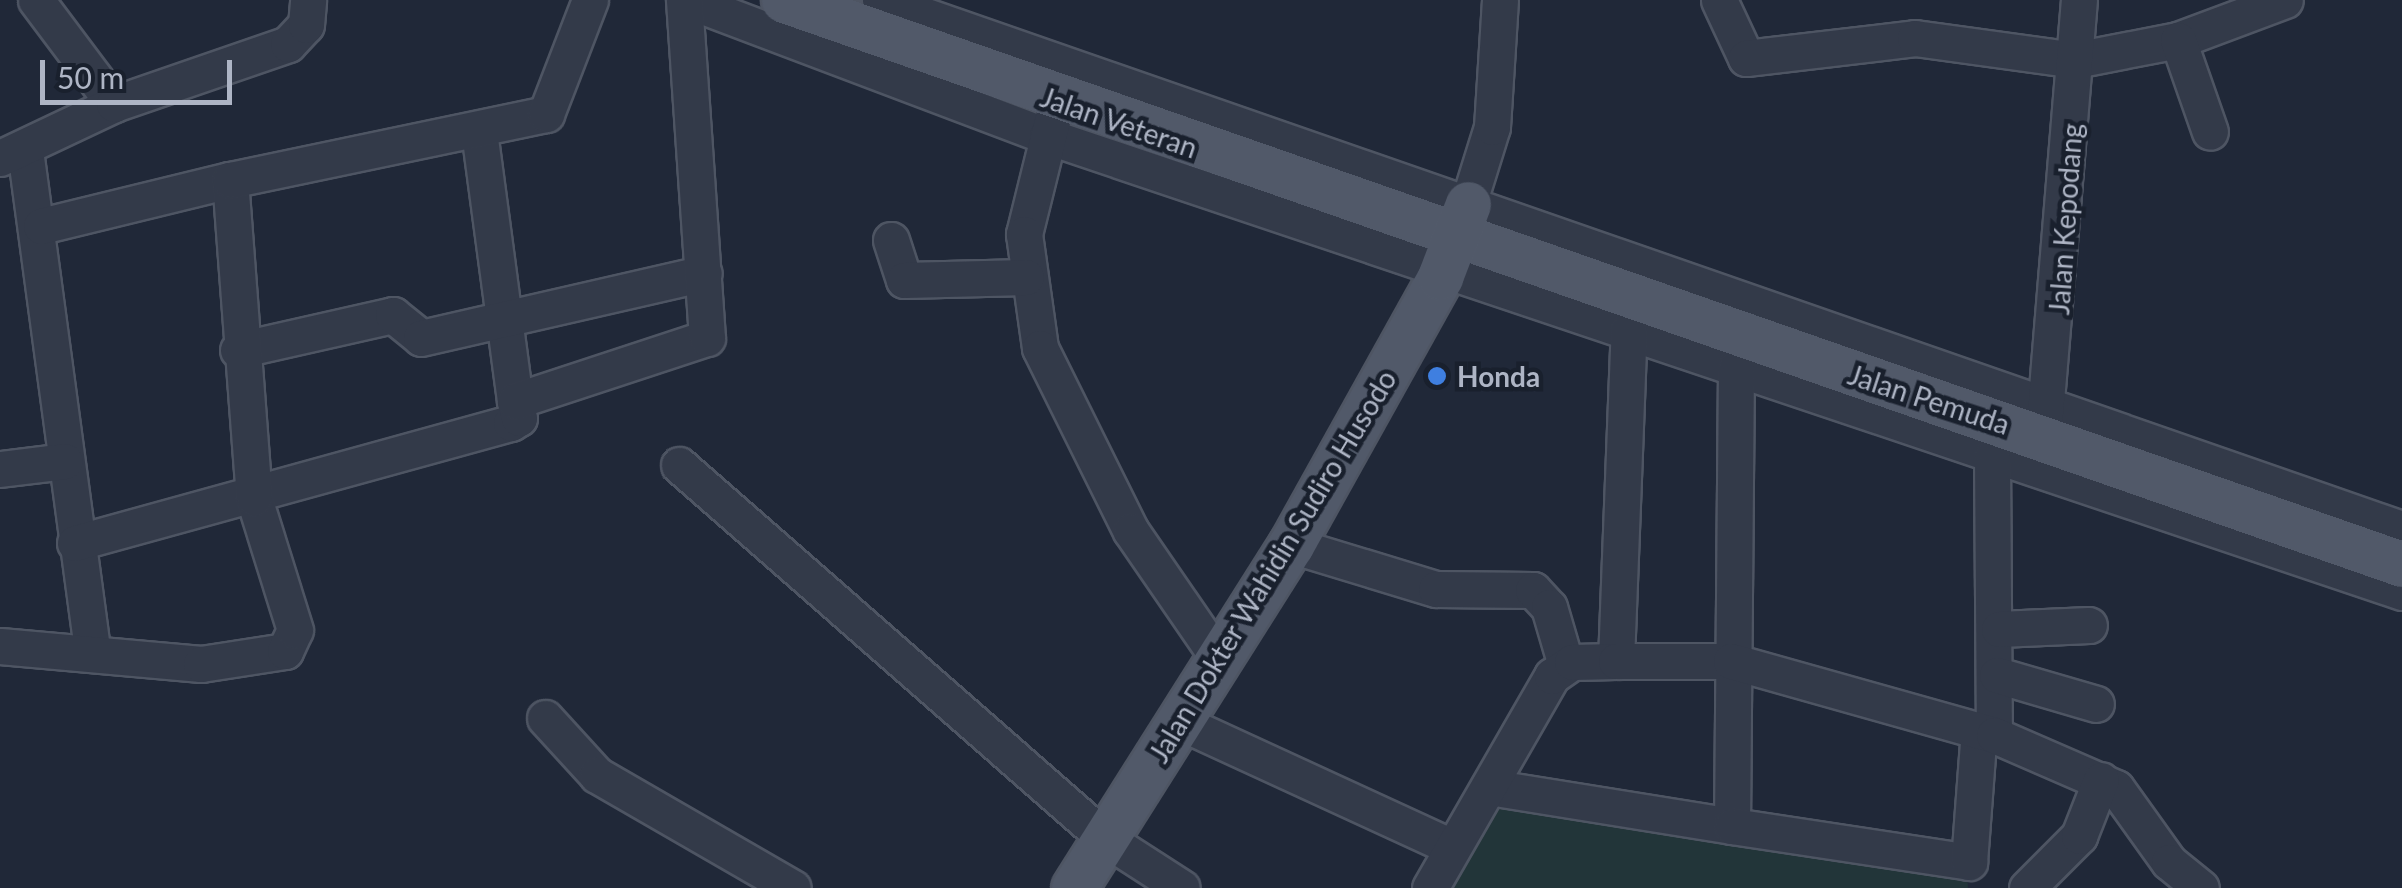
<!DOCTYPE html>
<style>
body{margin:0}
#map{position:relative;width:2402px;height:888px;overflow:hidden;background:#202838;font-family:Lato,sans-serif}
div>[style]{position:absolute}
.green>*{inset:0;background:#223539}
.roads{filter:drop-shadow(2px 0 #4e5563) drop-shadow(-2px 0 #4e5563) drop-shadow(0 2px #4e5563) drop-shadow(0 -2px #4e5563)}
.minor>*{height:35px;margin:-17.5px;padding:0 17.5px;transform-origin:17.5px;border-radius:17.5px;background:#333a49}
.major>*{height:45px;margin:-22.5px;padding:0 22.5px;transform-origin:22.5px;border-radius:22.5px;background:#515969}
.dots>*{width:28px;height:28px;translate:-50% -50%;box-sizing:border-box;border:5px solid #19202d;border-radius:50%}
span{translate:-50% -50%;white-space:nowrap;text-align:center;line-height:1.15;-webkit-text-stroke:9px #19202d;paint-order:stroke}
.street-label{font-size:28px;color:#aeb5c5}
.poi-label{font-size:28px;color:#aeb5c5;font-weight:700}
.left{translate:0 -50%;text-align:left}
.scale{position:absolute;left:40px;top:60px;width:192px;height:45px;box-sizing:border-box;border:5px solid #aeb5c5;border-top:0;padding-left:12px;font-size:30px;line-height:35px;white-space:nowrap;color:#aeb5c5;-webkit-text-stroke:8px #19202d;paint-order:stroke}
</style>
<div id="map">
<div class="green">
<i style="clip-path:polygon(1489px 789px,1966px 854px,1968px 888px,1444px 888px)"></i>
</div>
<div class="roads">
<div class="minor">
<i style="left:36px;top:0;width:130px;rotate:53.1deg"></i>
<i style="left:687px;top:0;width:385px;rotate:20.7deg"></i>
<i style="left:1047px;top:136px;width:1430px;rotate:18.6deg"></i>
<i style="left:880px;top:0;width:1611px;rotate:19.17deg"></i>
<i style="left:1719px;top:0;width:64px;rotate:65deg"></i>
<i style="left:1746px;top:58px;width:170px;rotate:-6.7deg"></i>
<i style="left:1915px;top:38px;width:162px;rotate:7.8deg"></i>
<i style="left:2075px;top:60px;width:105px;rotate:-11deg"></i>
<i style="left:2178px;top:40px;width:114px;rotate:-20.5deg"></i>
<i style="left:2178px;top:40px;width:97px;rotate:70.8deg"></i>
<i style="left:1053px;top:117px;width:121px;rotate:103.9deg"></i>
<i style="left:1024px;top:234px;width:115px;rotate:82deg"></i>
<i style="left:1040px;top:348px;width:204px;rotate:63.6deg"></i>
<i style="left:1131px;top:531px;width:155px;rotate:55.5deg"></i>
<i style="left:479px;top:131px;width:272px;rotate:82.4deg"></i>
<i style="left:25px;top:150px;width:503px;rotate:82.35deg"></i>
<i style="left:0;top:158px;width:126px;rotate:-25.3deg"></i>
<i style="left:114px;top:104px;width:184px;rotate:-19deg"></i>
<i style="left:288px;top:44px;width:26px;rotate:-47deg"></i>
<i style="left:306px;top:25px;width:25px;rotate:-85deg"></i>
<i style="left:1468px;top:204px;width:81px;rotate:-72.7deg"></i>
<i style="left:1492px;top:127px;width:127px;rotate:-86.4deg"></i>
<i style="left:41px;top:226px;width:195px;rotate:-13.7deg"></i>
<i style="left:891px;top:240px;width:42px;rotate:72deg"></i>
<i style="left:904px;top:280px;width:122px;rotate:-1.4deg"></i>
<i style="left:238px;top:350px;width:159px;rotate:-12.7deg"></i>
<i style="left:393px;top:315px;width:36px;rotate:39deg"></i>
<i style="left:421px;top:338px;width:290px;rotate:-12.9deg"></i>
<i style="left:2044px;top:425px;width:426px;rotate:-85.3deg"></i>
<i style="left:1992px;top:457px;width:278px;rotate:89.6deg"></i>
<i style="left:679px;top:465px;width:568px;rotate:41.21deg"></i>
<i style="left:1106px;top:839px;width:90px;rotate:32.8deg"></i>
<i style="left:0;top:469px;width:65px;rotate:-7deg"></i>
<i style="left:75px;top:543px;width:452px;rotate:-15.4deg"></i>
<i style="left:511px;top:423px;width:9px;rotate:-32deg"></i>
<i style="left:519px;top:418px;width:17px;rotate:-103deg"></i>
<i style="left:515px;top:401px;width:202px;rotate:-18.2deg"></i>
<i style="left:707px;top:338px;width:339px;rotate:-93.9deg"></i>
<i style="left:1291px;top:545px;width:152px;rotate:16.9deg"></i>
<i style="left:1436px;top:589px;width:97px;rotate:0.6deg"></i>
<i style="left:1533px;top:590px;width:23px;rotate:47deg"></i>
<i style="left:1549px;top:607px;width:60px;rotate:73.7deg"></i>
<i style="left:1999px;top:629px;width:90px;rotate:-2.5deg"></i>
<i style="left:0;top:646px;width:202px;rotate:5.1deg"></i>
<i style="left:201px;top:664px;width:85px;rotate:-8.8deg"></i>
<i style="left:285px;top:651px;width:23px;rotate:-65deg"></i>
<i style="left:295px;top:630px;width:138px;rotate:-107.3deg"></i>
<i style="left:254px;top:498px;width:319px;rotate:-94.3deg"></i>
<i style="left:230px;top:180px;width:323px;rotate:-11.8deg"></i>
<i style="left:546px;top:114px;width:122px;rotate:-68.9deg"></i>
<i style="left:1616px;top:661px;width:331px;rotate:-87.8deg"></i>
<i style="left:1997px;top:675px;width:103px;rotate:16.3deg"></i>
<i style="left:545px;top:718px;width:77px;rotate:47.6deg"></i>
<i style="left:597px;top:775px;width:226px;rotate:30deg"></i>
<i style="left:1182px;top:723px;width:297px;rotate:24.7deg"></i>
<i style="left:1489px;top:787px;width:246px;rotate:9.1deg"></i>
<i style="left:1732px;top:826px;width:459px;rotate:-89.5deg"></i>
<i style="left:1732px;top:826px;width:240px;rotate:8.6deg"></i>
<i style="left:1969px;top:862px;width:132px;rotate:-85.7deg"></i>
<i style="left:1430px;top:888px;width:245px;rotate:-60.1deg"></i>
<i style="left:1552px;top:676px;width:24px;rotate:-35deg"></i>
<i style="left:1572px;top:662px;width:44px;rotate:-1.3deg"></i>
<i style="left:1616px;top:661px;width:115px"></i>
<i style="left:1731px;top:661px;width:273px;rotate:15.7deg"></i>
<i style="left:1994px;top:735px;width:133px;rotate:23.5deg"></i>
<i style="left:2116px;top:788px;width:91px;rotate:54.4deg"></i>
<i style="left:2169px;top:862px;width:41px;rotate:39.1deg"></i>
<i style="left:2027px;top:888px;width:74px;rotate:-45deg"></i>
<i style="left:2079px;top:836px;width:60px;rotate:-68.6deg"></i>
</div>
<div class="major">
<i style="left:784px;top:0;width:1713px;rotate:19.22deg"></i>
<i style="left:1074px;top:888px;width:406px;rotate:-57.7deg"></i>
<i style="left:1291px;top:545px;width:307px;rotate:-60.9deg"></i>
<i style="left:1440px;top:277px;width:78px;rotate:-69deg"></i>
</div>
</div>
<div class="dots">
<i style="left:1437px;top:376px;background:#3f7fe0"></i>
</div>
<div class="street-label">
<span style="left:1119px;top:122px;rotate:19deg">Jalan Veteran</span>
<span style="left:2065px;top:219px;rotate:-86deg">Jalan Kepodang</span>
<span style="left:1929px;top:399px;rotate:18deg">Jalan Pemuda</span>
<span style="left:1272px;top:566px;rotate:-59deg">Jalan Dokter Wahidin Sudiro Husodo</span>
</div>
<div class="poi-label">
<span class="left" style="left:1457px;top:376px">Honda</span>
</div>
<div class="scale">50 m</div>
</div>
